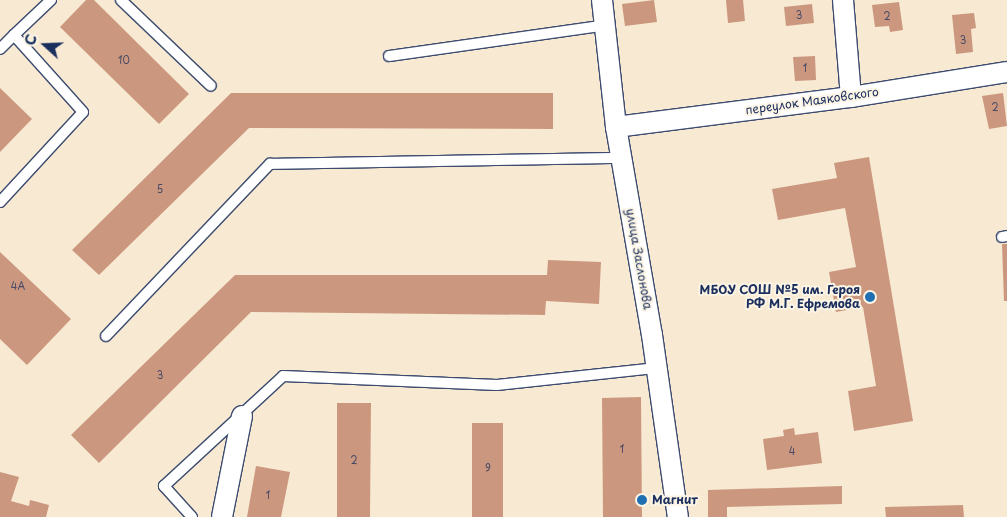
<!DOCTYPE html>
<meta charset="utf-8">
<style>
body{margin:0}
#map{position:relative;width:1007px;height:517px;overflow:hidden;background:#f8e9d2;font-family:"Playpen Sans",sans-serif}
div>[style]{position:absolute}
.building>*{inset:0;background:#cb987f}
.roads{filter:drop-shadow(1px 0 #3c4b6f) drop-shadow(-1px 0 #3c4b6f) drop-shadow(0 1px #3c4b6f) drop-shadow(0 -1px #3c4b6f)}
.service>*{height:10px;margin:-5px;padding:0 5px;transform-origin:5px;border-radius:5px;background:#fff}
.minor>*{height:20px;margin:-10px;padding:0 10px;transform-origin:10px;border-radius:10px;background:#fff}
.dots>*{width:14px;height:14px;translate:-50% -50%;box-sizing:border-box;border:2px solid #fcf5e5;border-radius:50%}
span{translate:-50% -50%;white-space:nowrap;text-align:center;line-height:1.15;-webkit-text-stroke:4px #fcf5e5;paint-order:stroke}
.number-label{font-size:10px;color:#474966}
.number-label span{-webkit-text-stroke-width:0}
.street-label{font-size:12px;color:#1b2f5e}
.poi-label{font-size:12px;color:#1b2f5e;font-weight:700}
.right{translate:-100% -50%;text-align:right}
.left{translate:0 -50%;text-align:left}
.north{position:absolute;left:20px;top:20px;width:50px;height:50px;-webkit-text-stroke:4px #fcf5e5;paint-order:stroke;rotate:290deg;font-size:14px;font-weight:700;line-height:20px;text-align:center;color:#1b2f5e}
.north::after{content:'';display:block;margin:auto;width:18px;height:22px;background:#1b2f5e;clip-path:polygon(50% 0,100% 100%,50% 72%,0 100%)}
</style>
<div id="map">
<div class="building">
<i style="clip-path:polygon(86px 0,94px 0,189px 94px,159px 124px,60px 27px)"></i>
<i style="clip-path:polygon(654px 0,657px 22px,625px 26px,622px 4px)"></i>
<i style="clip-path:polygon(726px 0,743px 0,745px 21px,728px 23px)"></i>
<i style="clip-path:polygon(899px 2px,903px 30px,890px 32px,889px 26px,875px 27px,872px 5px)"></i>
<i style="clip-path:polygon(812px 4px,814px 23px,786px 26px,784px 7px)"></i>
<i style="clip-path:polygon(974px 13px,976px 28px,971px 29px,973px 52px,956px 54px,952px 15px)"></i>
<i style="clip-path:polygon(815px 56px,816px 80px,795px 81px,793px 57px)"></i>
<i style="clip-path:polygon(0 88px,32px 119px,0 152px)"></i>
<i style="clip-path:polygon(231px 93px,553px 93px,553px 129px,249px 128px,99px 275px,72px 250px)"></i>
<i style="clip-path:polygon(1003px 93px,1007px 126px,989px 129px,982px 96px)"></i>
<i style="clip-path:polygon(869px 157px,913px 421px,854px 431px,848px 391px,876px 386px,863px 307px,836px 312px,829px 272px,856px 267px,845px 208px,778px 220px,772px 189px,837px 178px,834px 163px)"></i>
<i style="clip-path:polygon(1002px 244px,1007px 244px,1007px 301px,1004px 301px)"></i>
<i style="clip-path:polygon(0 252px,71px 319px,27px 365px,0 339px)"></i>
<i style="clip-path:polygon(548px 260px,601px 262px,599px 304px,546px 301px,545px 315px,251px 312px,99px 463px,71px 435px,235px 275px,547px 275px)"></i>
<i style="clip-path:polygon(641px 397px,642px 517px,603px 517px,602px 398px)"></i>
<i style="clip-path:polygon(337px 403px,371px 403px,370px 517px,337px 517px)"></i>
<i style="clip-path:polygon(472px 423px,503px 423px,503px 517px,472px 517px)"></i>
<i style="clip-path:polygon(794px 428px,795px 435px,818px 432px,822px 463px,767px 470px,763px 439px,784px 436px,783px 430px)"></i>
<i style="clip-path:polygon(256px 466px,290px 472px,281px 517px,247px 517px)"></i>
<i style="clip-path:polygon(0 472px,19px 477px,11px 501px,29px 506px,30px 500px,49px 505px,46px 517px,0 517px)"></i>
<i style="clip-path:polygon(842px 486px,842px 504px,727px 507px,727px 517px,708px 517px,708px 490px)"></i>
<i style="clip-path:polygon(963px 505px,964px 517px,886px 517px,885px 507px)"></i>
</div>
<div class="roads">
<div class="service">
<i style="left:121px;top:0;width:124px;rotate:43.7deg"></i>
<i style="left:0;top:49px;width:20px;rotate:-45deg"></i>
<i style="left:389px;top:56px;width:219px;rotate:-8.1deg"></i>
<i style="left:0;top:202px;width:122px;rotate:-47.3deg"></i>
<i style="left:83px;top:112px;width:103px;rotate:-131.9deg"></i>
<i style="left:14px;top:35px;width:51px;rotate:-43.4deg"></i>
<i style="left:1002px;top:237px;width:5px;rotate:-11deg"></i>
<i style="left:106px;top:336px;width:238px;rotate:-46.4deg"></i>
<i style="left:270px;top:164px;width:351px;rotate:-1deg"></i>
<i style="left:192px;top:517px;width:42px;rotate:-132.1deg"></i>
<i style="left:164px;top:486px;width:162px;rotate:-42.7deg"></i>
<i style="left:283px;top:376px;width:214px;rotate:2.4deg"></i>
<i style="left:497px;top:385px;width:161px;rotate:-6.1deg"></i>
</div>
<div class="minor">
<i style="left:602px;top:0;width:128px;rotate:83.7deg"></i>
<i style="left:616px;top:127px;width:211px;rotate:80.2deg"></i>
<i style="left:652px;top:335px;width:184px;rotate:81.9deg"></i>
<i style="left:843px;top:0;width:97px;rotate:85.3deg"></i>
<i style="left:616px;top:127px;width:237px;rotate:-7.3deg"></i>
<i style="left:851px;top:97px;width:158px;rotate:-9.1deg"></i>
<i style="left:222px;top:517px;width:103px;rotate:-78.8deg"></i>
</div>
</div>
<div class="dots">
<i style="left:870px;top:297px;background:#1f6fb2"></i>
<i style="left:642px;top:500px;background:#1f6fb2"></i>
</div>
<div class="number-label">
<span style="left:799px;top:15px">3</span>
<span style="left:887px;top:16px">2</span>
<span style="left:963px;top:40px">3</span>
<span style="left:124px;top:60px">10</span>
<span style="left:805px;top:68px">1</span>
<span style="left:995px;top:107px">2</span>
<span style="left:160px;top:189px">5</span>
<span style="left:18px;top:286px">4А</span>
<span style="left:160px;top:375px">3</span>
<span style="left:622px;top:449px">1</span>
<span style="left:792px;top:451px">4</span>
<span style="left:354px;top:460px">2</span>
<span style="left:488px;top:468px">9</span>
<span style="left:268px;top:495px">1</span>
</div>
<div class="street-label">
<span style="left:812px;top:101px;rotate:-8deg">переулок Маяковского</span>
<span style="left:639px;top:259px;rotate:80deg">улица Заслонова</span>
</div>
<div class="poi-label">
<span class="right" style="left:860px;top:297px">МБОУ СОШ №5 им. Героя<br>РФ М.Г. Ефремова</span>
<span class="left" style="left:652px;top:500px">Магнит</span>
</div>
<div class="north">С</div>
</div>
